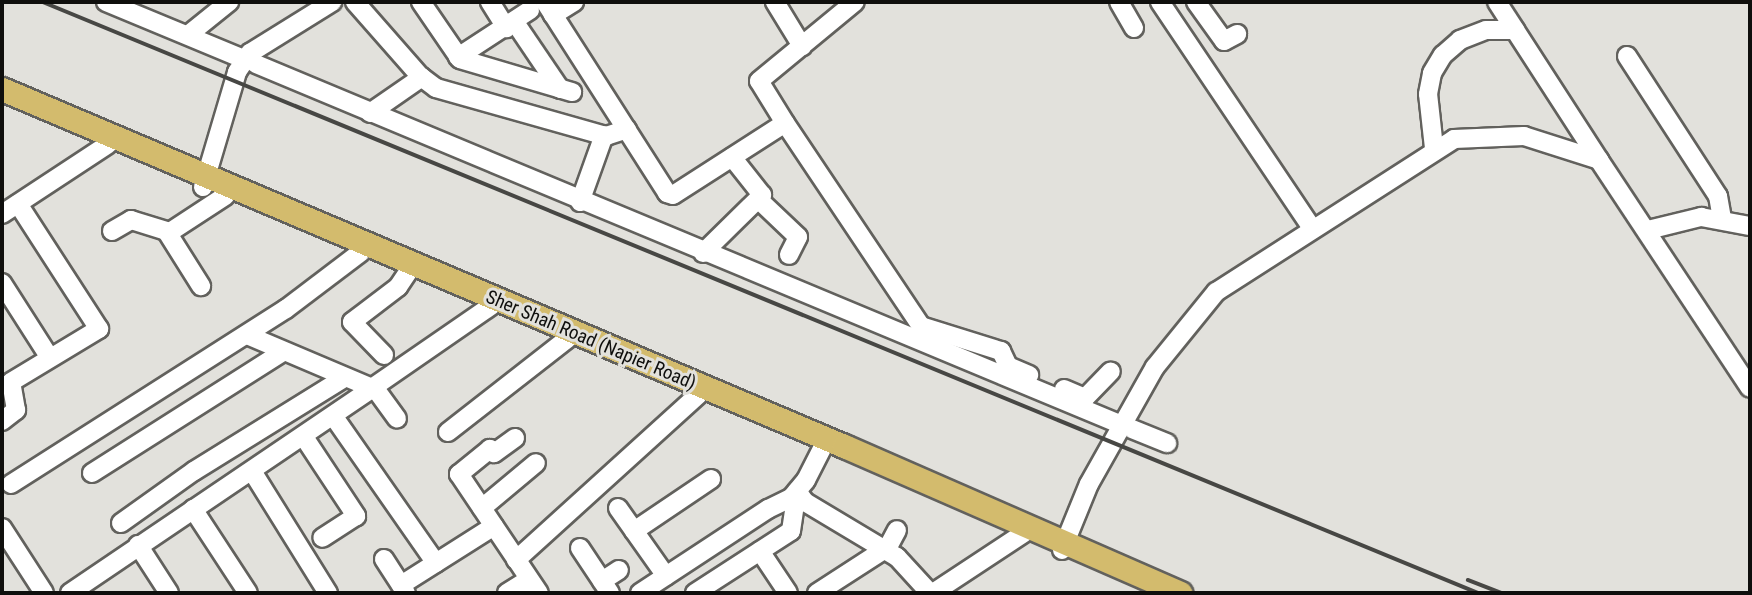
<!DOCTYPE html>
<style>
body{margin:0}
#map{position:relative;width:1752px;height:595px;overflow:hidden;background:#e2e1dc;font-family:"Roboto Condensed",sans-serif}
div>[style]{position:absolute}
.roads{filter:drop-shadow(2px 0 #62615d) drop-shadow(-2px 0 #62615d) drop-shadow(0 2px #62615d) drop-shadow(0 -2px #62615d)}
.minor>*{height:18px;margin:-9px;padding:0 9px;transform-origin:9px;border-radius:9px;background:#fff}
.major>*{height:23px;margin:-11.5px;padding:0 11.5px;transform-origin:11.5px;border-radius:11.5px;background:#d3bb6d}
.rail>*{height:3.5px;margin:-1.75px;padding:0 1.75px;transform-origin:1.75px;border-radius:1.75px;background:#474744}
span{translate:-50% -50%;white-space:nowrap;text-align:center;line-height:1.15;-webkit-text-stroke:6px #e2e1dc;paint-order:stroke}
.street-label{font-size:19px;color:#0f0f0d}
.frame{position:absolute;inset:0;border:4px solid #0f0f0d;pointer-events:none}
</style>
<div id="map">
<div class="roads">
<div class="minor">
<i style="left:106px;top:2px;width:144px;rotate:22.5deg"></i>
<i style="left:355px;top:2px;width:98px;rotate:48.7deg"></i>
<i style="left:420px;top:76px;width:20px;rotate:37deg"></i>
<i style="left:436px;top:88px;width:177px;rotate:15.8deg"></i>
<i style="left:606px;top:136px;width:22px;rotate:-18deg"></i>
<i style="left:421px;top:2px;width:69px;rotate:55.6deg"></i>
<i style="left:460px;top:59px;width:117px;rotate:16.4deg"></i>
<i style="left:490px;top:2px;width:31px;rotate:58deg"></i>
<i style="left:545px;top:2px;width:227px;rotate:57.4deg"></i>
<i style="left:667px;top:193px;width:6px;rotate:18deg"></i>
<i style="left:673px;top:195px;width:133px;rotate:-32.7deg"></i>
<i style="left:785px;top:123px;width:49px;rotate:-121.8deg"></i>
<i style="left:759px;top:81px;width:124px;rotate:-39.5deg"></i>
<i style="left:775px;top:2px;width:52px;rotate:58.5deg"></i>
<i style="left:1119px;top:2px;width:30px;rotate:60deg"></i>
<i style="left:1160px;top:2px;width:272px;rotate:56.1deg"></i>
<i style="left:1196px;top:2px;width:48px;rotate:54.3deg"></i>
<i style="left:1224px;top:41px;width:15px;rotate:-28deg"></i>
<i style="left:1497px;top:2px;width:33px;rotate:57deg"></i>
<i style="left:553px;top:15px;width:25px;rotate:-32deg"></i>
<i style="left:514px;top:21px;width:82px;rotate:55.9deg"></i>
<i style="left:188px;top:35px;width:53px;rotate:-38.8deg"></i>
<i style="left:1627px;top:56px;width:167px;rotate:57deg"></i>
<i style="left:1718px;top:196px;width:23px;rotate:80deg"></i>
<i style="left:458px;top:57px;width:86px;rotate:-33.1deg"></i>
<i style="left:256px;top:64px;width:933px;rotate:22.63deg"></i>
<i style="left:370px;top:113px;width:63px;rotate:-34.7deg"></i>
<i style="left:785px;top:123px;width:244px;rotate:56.2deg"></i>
<i style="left:921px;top:326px;width:84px;rotate:17.4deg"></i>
<i style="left:1001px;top:351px;width:17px;rotate:65deg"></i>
<i style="left:1008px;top:366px;width:23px;rotate:23deg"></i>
<i style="left:1434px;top:148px;width:54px;rotate:-96.3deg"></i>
<i style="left:1428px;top:94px;width:21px;rotate:-79deg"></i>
<i style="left:1432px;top:73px;width:21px;rotate:-59deg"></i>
<i style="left:1443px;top:55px;width:23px;rotate:-41deg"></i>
<i style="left:1460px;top:40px;width:28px;rotate:-21deg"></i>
<i style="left:1486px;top:30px;width:29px"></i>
<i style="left:1515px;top:30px;width:155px;rotate:57.1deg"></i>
<i style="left:203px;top:187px;width:120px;rotate:-73.5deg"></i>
<i style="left:237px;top:72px;width:23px;rotate:-56deg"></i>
<i style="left:250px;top:53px;width:97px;rotate:-31.9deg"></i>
<i style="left:758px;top:199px;width:55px;rotate:43.5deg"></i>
<i style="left:798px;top:237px;width:20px;rotate:117deg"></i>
<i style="left:580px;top:202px;width:71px;rotate:-70.3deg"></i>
<i style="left:2px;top:214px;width:126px;rotate:-33.3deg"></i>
<i style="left:1648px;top:230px;width:55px;rotate:-13.8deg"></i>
<i style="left:1701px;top:217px;width:50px;rotate:10.4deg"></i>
<i style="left:112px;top:231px;width:22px;rotate:-30deg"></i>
<i style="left:131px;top:220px;width:41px;rotate:17.1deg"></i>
<i style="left:170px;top:232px;width:66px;rotate:-33.2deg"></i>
<i style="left:167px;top:232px;width:64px;rotate:57.8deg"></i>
<i style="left:703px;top:253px;width:83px;rotate:-44.5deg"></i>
<i style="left:762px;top:195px;width:48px;rotate:-128.3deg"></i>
<i style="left:2px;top:283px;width:89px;rotate:57.4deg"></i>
<i style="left:247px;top:335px;width:136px;rotate:23deg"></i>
<i style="left:372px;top:388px;width:145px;rotate:-34.6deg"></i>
<i style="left:384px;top:355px;width:46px;rotate:-134.1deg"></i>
<i style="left:352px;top:322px;width:58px;rotate:-37.3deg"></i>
<i style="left:398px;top:287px;width:18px;rotate:-56deg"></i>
<i style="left:1064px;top:389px;width:23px;rotate:23deg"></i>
<i style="left:1085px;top:398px;width:37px;rotate:-46deg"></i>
<i style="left:334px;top:417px;width:178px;rotate:55.1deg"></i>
<i style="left:2px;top:421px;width:18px;rotate:-38deg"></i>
<i style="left:16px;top:410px;width:28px;rotate:-100deg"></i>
<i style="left:11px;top:382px;width:103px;rotate:-31.1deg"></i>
<i style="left:99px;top:329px;width:149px;rotate:-122.9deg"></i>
<i style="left:1132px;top:429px;width:38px;rotate:22deg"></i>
<i style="left:448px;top:432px;width:151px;rotate:-38deg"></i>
<i style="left:304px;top:437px;width:95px;rotate:56.6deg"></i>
<i style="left:356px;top:516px;width:40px;rotate:147.1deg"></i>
<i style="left:515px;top:438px;width:26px;rotate:144deg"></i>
<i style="left:494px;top:453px;width:6px;rotate:-135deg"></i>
<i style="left:490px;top:449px;width:40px;rotate:141deg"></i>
<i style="left:459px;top:474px;width:143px;rotate:56.1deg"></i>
<i style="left:252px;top:471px;width:144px;rotate:58.1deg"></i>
<i style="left:92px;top:473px;width:226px;rotate:-32.4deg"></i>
<i style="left:11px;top:484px;width:326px;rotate:-32.5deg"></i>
<i style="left:286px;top:309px;width:94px;rotate:-37.2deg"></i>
<i style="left:797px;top:491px;width:14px;rotate:54deg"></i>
<i style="left:805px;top:502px;width:107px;rotate:30.9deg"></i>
<i style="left:897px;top:557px;width:49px;rotate:47.5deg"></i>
<i style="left:482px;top:508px;width:70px;rotate:-39.8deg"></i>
<i style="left:618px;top:508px;width:83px;rotate:54.8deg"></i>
<i style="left:193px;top:509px;width:100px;rotate:56.8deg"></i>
<i style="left:121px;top:523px;width:90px;rotate:-35.5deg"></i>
<i style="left:194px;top:471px;width:176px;rotate:-31.8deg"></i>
<i style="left:2px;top:528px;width:77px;rotate:57.1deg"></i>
<i style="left:634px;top:531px;width:93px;rotate:-34deg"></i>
<i style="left:138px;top:545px;width:57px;rotate:57.1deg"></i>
<i style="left:580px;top:548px;width:54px;rotate:56.3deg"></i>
<i style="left:1062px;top:550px;width:71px;rotate:-67.8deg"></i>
<i style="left:1089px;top:484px;width:134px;rotate:-60.6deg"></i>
<i style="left:1155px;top:367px;width:97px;rotate:-50.9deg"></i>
<i style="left:1216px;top:292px;width:283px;rotate:-32.7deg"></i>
<i style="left:1454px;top:139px;width:70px;rotate:-2.5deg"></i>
<i style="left:1524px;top:136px;width:79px;rotate:17.7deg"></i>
<i style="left:1599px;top:160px;width:273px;rotate:56.5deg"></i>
<i style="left:760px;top:551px;width:50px;rotate:56.3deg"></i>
<i style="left:384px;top:559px;width:40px;rotate:57.1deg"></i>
<i style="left:516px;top:560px;width:246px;rotate:-42.2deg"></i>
<i style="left:602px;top:581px;width:20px;rotate:-33deg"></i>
<i style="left:401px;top:585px;width:110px;rotate:-32.4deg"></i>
<i style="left:70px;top:593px;width:367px;rotate:-34.1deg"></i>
<i style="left:374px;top:387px;width:39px;rotate:54deg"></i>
<i style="left:507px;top:593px;width:26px;rotate:-32deg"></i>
<i style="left:640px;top:593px;width:153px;rotate:-33.3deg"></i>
<i style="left:768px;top:509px;width:25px;rotate:-26deg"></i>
<i style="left:791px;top:498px;width:23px;rotate:-50deg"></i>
<i style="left:806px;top:480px;width:37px;rotate:-63deg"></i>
<i style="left:695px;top:593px;width:114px;rotate:-32.9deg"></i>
<i style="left:791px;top:531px;width:40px;rotate:-81.5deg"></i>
<i style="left:817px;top:593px;width:85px;rotate:-32.9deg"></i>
<i style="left:888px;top:547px;width:19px;rotate:-62deg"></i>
<i style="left:933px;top:593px;width:109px;rotate:-33.4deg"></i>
</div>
<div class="major">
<i style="left:2px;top:89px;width:915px;rotate:22.98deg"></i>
<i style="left:844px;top:446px;width:367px;rotate:23.6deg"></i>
</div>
</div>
<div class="rail">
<i style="left:43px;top:2px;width:1552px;rotate:22.38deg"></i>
<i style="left:1468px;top:580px;width:36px;rotate:21deg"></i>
</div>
<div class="street-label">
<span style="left:591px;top:340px;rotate:23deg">Sher Shah Road (Napier Road)</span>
</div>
<div class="frame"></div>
</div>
